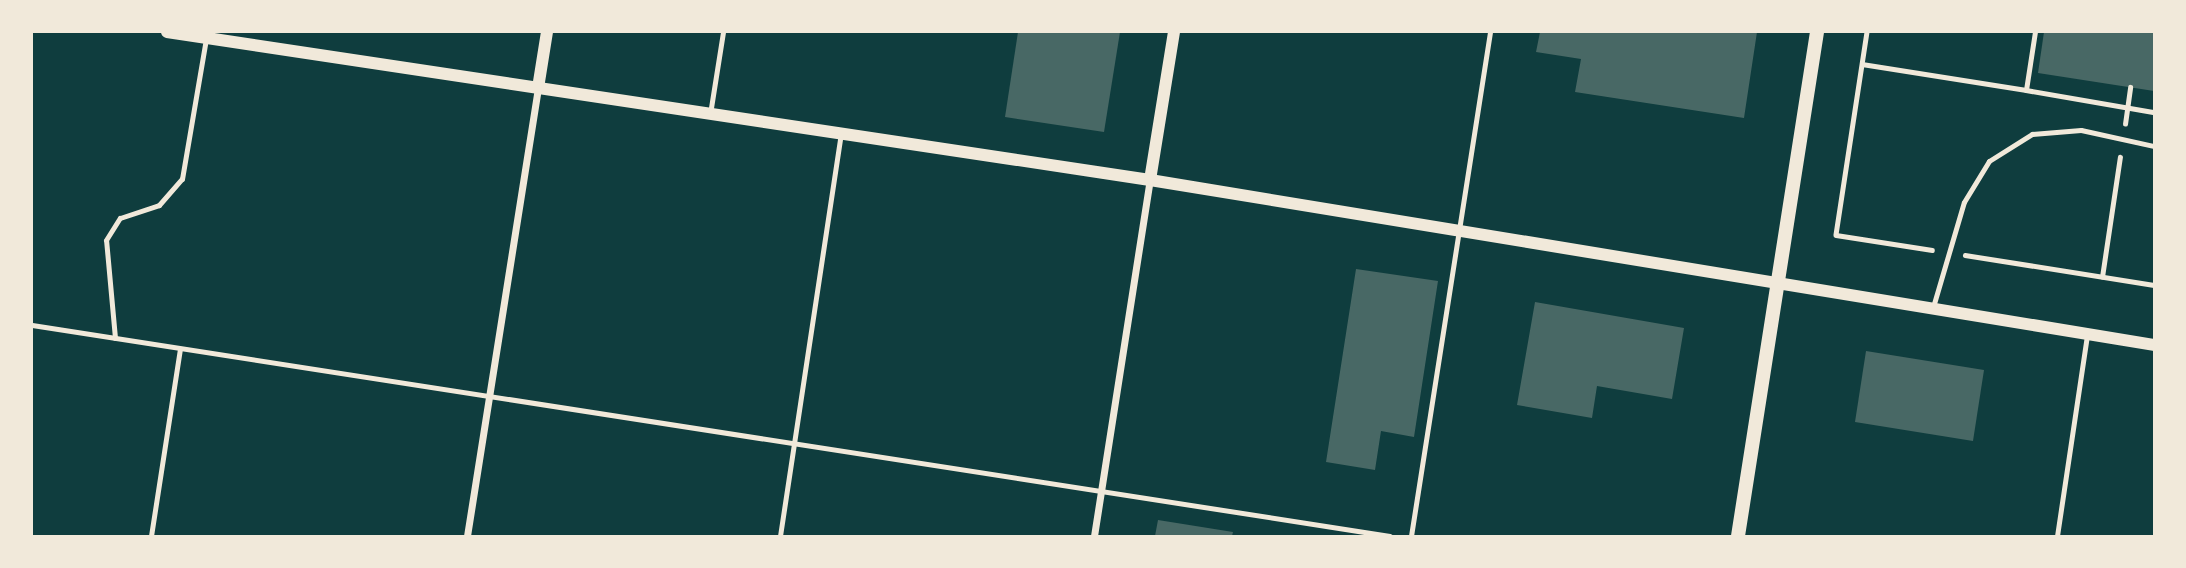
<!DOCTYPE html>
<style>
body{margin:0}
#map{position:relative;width:2186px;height:568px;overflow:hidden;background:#0f3d3e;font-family:Quicksand,sans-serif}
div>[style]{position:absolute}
.building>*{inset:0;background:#486865}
.path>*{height:4.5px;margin:-2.25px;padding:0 2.25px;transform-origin:2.25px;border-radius:2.25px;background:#f1e9da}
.service>*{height:5px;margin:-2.5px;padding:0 2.5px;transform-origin:2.5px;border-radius:2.5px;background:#f1e9da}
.minor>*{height:7px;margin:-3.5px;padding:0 3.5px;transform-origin:3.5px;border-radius:3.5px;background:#f1e9da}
.tertiary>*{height:12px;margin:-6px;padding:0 6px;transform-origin:6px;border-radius:6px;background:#f1e9da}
.secondary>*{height:14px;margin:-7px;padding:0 7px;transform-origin:7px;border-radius:7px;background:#f1e9da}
span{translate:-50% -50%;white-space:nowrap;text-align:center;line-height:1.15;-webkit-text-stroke:5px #f1e9da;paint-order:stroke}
.frame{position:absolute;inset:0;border:33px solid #f1e9da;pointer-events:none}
</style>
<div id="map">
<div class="building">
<i style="clip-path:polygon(1018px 32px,1120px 32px,1104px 132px,1005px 117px)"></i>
<i style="clip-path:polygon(1540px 32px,1757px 32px,1744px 118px,1575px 92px,1581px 59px,1536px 52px)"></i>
<i style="clip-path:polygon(2044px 32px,2154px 32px,2154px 91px,2038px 73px)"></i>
<i style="clip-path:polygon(1356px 269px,1438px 281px,1414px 437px,1381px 431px,1375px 470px,1326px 462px)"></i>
<i style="clip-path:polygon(1535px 302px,1684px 328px,1672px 399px,1597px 386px,1592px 418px,1517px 405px)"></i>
<i style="clip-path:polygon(1866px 351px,1984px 370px,1973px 441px,1855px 422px)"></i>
<i style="clip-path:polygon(1158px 520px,1233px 532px,1232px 536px,1155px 536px)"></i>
</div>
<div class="path">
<i style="left:1867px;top:32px;width:205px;rotate:98.7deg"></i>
<i style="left:1836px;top:235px;width:97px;rotate:8.9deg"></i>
<i style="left:1862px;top:64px;width:166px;rotate:9deg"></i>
<i style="left:2026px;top:90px;width:59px;rotate:-81.2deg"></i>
<i style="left:2026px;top:90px;width:130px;rotate:9.8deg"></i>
<i style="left:2125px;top:124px;width:37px;rotate:-82deg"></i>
<i style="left:1965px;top:255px;width:191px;rotate:9deg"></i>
<i style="left:2102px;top:277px;width:121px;rotate:-81.5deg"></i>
</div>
<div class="service">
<i style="left:710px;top:114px;width:83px;rotate:-81deg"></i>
<i style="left:1933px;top:307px;width:109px;rotate:-73.6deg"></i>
<i style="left:1964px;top:202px;width:48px;rotate:-58.6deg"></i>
<i style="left:1989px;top:161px;width:51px;rotate:-32.1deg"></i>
<i style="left:2032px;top:134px;width:49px;rotate:-4.7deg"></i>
<i style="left:2081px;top:130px;width:75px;rotate:12.4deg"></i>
<i style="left:32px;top:325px;width:1374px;rotate:8.83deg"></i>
<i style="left:115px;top:338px;width:98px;rotate:-95.2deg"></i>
<i style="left:106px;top:240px;width:26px;rotate:-58deg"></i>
<i style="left:120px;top:218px;width:41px;rotate:-18.4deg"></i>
<i style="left:159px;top:205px;width:35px;rotate:-49deg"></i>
<i style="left:182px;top:179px;width:142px;rotate:-80.3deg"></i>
<i style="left:151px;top:536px;width:189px;rotate:-81.2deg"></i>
<i style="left:780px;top:536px;width:408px;rotate:-81.4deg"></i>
<i style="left:1411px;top:536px;width:510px;rotate:-81.09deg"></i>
<i style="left:2057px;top:536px;width:203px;rotate:-81.5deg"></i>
</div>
<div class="minor">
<i style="left:467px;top:536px;width:454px;rotate:-81deg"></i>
<i style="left:1094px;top:536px;width:360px;rotate:-81.1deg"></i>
</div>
<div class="tertiary">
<i style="left:167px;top:32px;width:994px;rotate:8.56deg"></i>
<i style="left:1150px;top:180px;width:1017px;rotate:9.33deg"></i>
<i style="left:538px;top:88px;width:57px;rotate:-80.9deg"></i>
<i style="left:1150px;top:180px;width:150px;rotate:-80.8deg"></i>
</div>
<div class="secondary">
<i style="left:1738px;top:536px;width:510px;rotate:-81.09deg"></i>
</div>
<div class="frame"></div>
</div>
